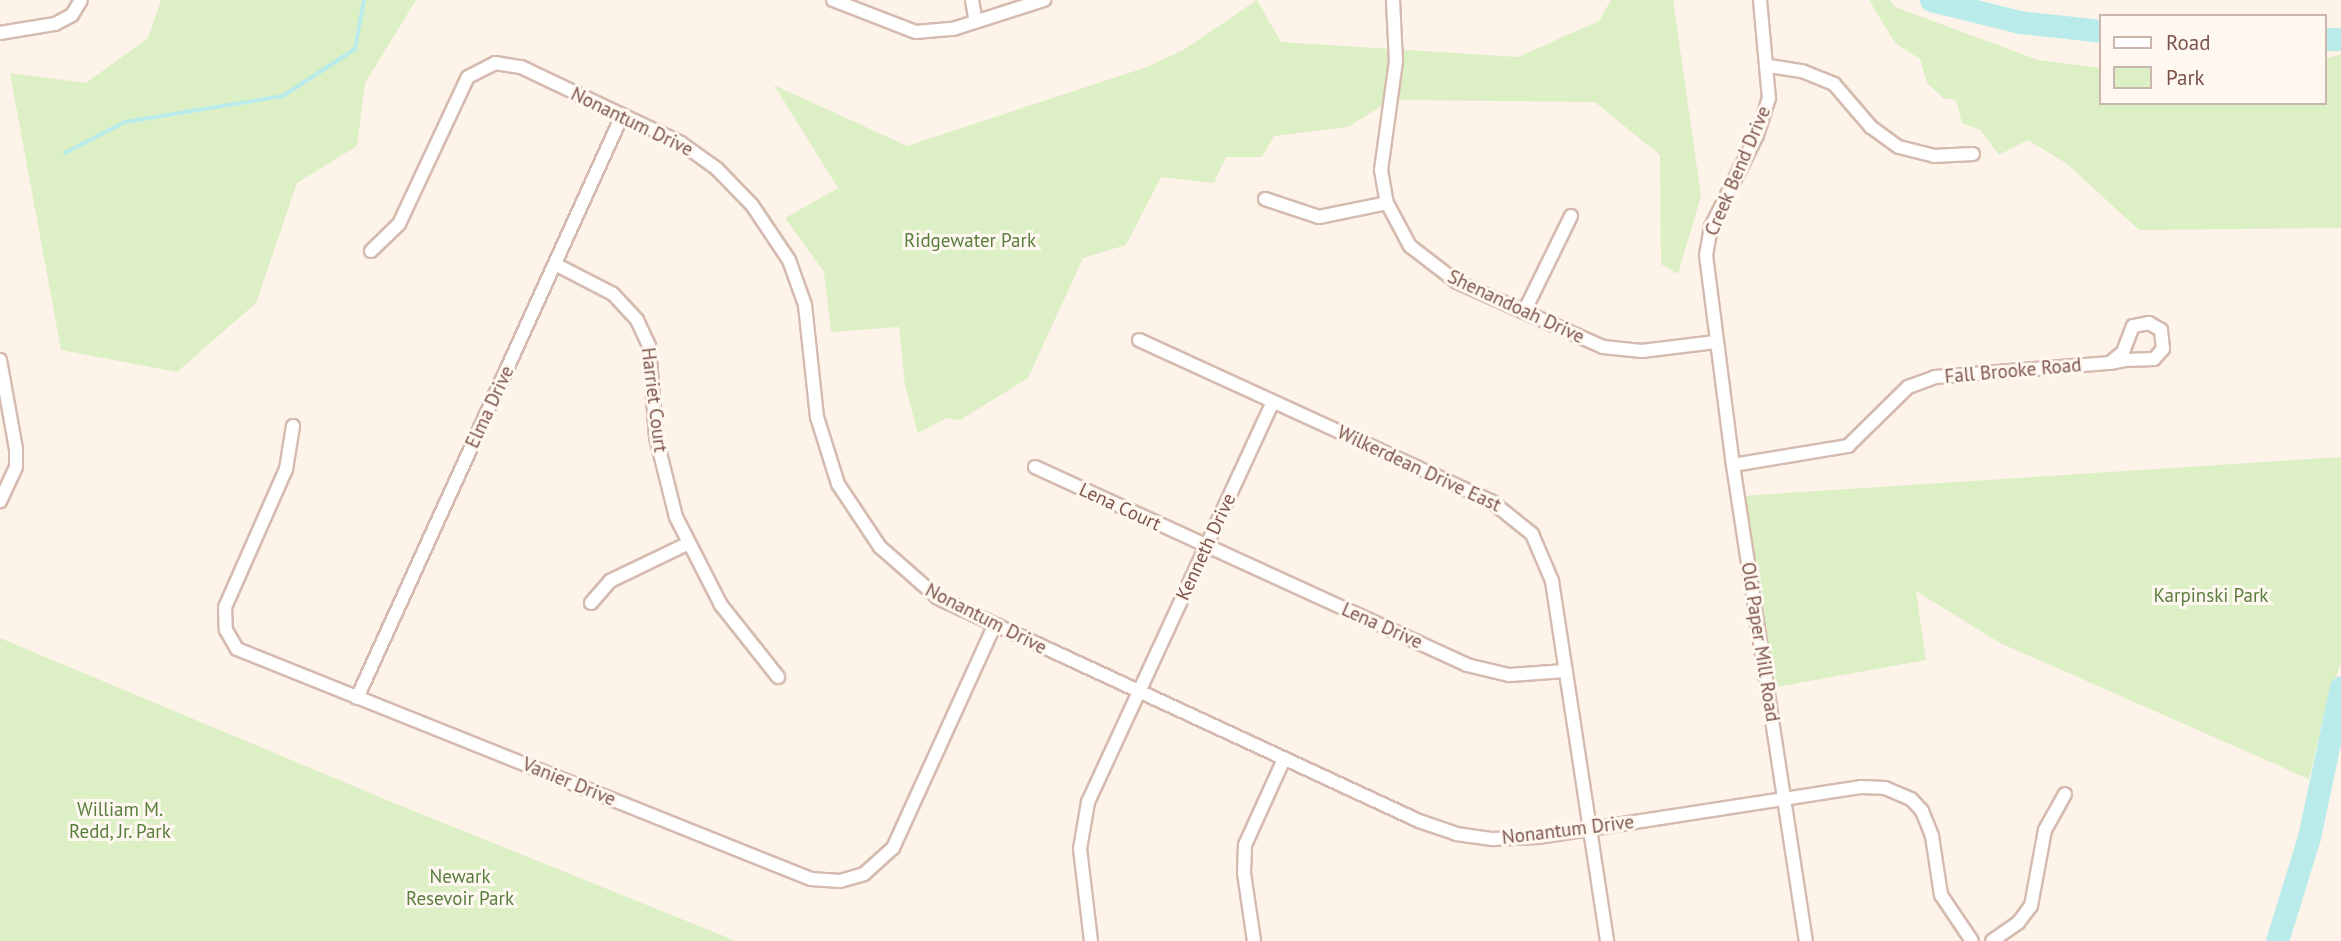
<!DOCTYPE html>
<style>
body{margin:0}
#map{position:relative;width:2341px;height:941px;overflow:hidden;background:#fef3e9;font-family:"PT Sans",sans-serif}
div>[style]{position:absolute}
.green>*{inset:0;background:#dcefc5}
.stream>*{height:3.5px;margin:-1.75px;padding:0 1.75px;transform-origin:1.75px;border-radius:1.75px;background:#baebeb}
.river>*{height:23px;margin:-11.5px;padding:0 11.5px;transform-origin:11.5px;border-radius:11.5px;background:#baebeb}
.roads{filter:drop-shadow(2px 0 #d5bbaf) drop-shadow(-2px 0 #d5bbaf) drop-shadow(0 2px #d5bbaf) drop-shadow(0 -2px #d5bbaf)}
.minor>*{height:12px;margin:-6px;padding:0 6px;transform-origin:6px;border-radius:6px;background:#fff}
span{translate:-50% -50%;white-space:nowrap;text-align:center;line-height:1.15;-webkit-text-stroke:6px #fff8f1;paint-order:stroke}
.street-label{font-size:19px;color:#7d5449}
.park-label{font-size:19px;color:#587d3c}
.legend{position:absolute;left:2099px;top:14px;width:228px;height:91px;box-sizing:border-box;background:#fff8f1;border:2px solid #cbb6ae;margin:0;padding:9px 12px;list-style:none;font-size:21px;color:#7d5449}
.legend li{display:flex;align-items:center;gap:14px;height:35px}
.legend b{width:35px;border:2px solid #cbb6ae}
</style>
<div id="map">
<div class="green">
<i style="clip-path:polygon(161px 0,416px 0,365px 83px,357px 146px,297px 183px,256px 303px,177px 372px,61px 350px,10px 73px,86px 83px,148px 38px)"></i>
<i style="clip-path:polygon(1257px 0,1281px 42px,1518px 57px,1599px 21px,1611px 0,1673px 0,1701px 196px,1678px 274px,1661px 264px,1660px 155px,1595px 102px,1391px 100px,1348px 127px,1274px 136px,1262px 157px,1226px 157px,1214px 183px,1161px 177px,1126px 245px,1083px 258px,1028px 378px,960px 420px,947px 418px,918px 433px,905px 386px,899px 327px,831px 332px,824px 272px,785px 218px,838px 188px,774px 85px,907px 146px,1147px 67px,1185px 49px)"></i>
<i style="clip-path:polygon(1869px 0,1890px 0,1895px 7px,2038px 60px,2101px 68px,2101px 103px,2325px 103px,2325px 59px,2341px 54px,2341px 228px,2139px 230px,2066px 163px,2028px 140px,1999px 155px,1980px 130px,1962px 123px,1956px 100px,1943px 98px,1927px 83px,1920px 59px,1895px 43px)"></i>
<i style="clip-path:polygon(2341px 457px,2341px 663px,2327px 701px,2309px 779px,2000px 643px,1916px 591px,1926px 660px,1776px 687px,1741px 496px)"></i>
<i style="clip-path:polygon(0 638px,394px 803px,736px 941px,0 941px)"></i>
</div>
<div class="stream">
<i style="left:65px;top:153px;width:68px;rotate:-27.3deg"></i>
<i style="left:125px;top:122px;width:160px;rotate:-9.3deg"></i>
<i style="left:283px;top:96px;width:86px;rotate:-33.1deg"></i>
<i style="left:355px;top:49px;width:50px;rotate:-79.6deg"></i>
</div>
<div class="river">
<i style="left:1931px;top:0;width:92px;rotate:13.9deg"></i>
<i style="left:2020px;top:22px;width:81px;rotate:6.3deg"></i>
<i style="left:2325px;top:39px;width:16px"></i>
<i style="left:2277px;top:941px;width:109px;rotate:-72.9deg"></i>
<i style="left:2309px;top:837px;width:153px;rotate:-78deg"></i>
</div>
<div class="roads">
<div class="minor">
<i style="left:833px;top:0;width:89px;rotate:21.1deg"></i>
<i style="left:916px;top:32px;width:37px;rotate:-5deg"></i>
<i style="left:953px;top:29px;width:96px;rotate:-17.7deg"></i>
<i style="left:972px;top:0;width:22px;rotate:80deg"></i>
<i style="left:1393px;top:0;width:61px;rotate:87.2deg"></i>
<i style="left:1396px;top:61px;width:110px;rotate:97.8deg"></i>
<i style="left:1381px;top:170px;width:34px;rotate:80deg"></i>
<i style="left:1387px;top:203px;width:49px;rotate:61.9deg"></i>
<i style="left:1410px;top:246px;width:59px;rotate:37.5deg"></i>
<i style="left:1457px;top:282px;width:160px;rotate:24deg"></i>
<i style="left:1603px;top:347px;width:39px;rotate:6deg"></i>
<i style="left:1642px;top:351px;width:74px;rotate:-7deg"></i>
<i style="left:1760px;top:0;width:98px;rotate:84.8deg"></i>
<i style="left:1769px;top:98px;width:39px;rotate:108deg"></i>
<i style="left:1757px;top:135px;width:103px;rotate:116.6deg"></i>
<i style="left:1711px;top:227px;width:28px;rotate:100deg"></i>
<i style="left:1706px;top:255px;width:212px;rotate:82.7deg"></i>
<i style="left:1733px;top:465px;width:482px;rotate:81.3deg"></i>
<i style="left:0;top:33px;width:56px;rotate:-9.3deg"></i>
<i style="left:55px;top:24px;width:19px;rotate:-28deg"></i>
<i style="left:72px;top:15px;width:17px;rotate:-59deg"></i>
<i style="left:1769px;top:66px;width:33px;rotate:9deg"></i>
<i style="left:1802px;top:71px;width:35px;rotate:22deg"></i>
<i style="left:1834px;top:84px;width:57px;rotate:49.3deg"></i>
<i style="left:1871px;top:127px;width:34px;rotate:36deg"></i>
<i style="left:1899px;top:147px;width:36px;rotate:14deg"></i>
<i style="left:1934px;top:156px;width:39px;rotate:-3deg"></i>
<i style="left:1265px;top:199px;width:57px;rotate:18.4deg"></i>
<i style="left:1319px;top:217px;width:69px;rotate:-11.6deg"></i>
<i style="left:371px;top:251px;width:39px;rotate:-44deg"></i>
<i style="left:399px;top:224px;width:162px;rotate:-64.9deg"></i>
<i style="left:468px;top:77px;width:30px;rotate:-27deg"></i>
<i style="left:495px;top:63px;width:26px;rotate:9deg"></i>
<i style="left:521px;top:67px;width:177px;rotate:25.4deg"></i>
<i style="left:681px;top:143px;width:44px;rotate:35.8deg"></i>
<i style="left:717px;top:169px;width:50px;rotate:45.8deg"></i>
<i style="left:752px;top:205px;width:66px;rotate:56.1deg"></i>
<i style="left:789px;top:260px;width:48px;rotate:70.4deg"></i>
<i style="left:805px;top:305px;width:113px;rotate:83.9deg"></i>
<i style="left:817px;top:417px;width:70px;rotate:72.6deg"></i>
<i style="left:838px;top:484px;width:76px;rotate:56.3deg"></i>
<i style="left:880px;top:547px;width:77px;rotate:41.3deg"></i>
<i style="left:938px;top:598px;width:530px;rotate:24.87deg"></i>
<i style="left:1419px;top:821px;width:39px;rotate:19deg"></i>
<i style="left:1456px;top:834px;width:37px;rotate:8deg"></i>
<i style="left:1493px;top:839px;width:45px;rotate:-2.5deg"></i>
<i style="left:1538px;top:837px;width:326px;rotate:-8.8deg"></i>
<i style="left:1860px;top:787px;width:25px;rotate:2deg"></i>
<i style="left:1885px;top:788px;width:28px;rotate:23deg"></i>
<i style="left:1911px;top:799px;width:16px;rotate:47deg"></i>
<i style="left:1922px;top:811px;width:27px;rotate:68deg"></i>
<i style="left:1932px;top:836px;width:60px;rotate:81.3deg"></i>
<i style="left:1941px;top:895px;width:55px;rotate:56deg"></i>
<i style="left:555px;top:264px;width:65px;rotate:27.3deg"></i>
<i style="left:613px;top:294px;width:35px;rotate:47deg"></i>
<i style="left:637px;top:320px;width:29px;rotate:65deg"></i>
<i style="left:649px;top:346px;width:91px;rotate:85.6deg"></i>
<i style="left:656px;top:437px;width:82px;rotate:76deg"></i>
<i style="left:676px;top:517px;width:99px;rotate:62.9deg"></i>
<i style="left:721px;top:605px;width:92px;rotate:51.6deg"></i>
<i style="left:1524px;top:312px;width:107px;rotate:-63.9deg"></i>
<i style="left:1139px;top:340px;width:387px;rotate:24.6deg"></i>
<i style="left:1491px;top:501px;width:53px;rotate:38.8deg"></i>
<i style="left:1532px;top:534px;width:51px;rotate:66.9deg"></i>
<i style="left:1552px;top:581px;width:364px;rotate:81.3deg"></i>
<i style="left:0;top:360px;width:90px;rotate:79.8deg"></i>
<i style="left:16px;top:449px;width:18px;rotate:90deg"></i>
<i style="left:16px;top:467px;width:38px;rotate:115deg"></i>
<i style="left:293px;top:426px;width:44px;rotate:99.2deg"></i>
<i style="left:286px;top:469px;width:151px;rotate:113.8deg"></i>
<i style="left:225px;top:607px;width:23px;rotate:88deg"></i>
<i style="left:226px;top:630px;width:22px;rotate:60deg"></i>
<i style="left:237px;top:649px;width:618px;rotate:21.84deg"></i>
<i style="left:811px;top:879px;width:29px;rotate:4deg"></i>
<i style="left:840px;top:881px;width:25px;rotate:-16deg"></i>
<i style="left:864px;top:874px;width:39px;rotate:-42deg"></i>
<i style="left:893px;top:848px;width:244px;rotate:-65.5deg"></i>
<i style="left:1733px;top:465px;width:117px;rotate:-9.4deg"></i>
<i style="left:1848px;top:446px;width:84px;rotate:-44.5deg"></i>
<i style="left:1908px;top:387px;width:29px;rotate:-20deg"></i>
<i style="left:1935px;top:377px;width:176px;rotate:-4.6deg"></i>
<i style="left:2110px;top:363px;width:15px;rotate:-11deg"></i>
<i style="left:2125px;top:360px;width:29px;rotate:-2deg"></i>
<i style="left:2154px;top:359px;width:13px;rotate:-48deg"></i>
<i style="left:2163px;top:349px;width:19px;rotate:-96deg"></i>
<i style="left:2161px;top:330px;width:14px;rotate:-150deg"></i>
<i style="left:2149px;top:323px;width:16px;rotate:169deg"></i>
<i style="left:2133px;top:326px;width:28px;rotate:111deg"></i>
<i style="left:2123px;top:352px;width:17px;rotate:140deg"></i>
<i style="left:1035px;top:467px;width:475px;rotate:24.6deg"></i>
<i style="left:1467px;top:665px;width:43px;rotate:13.4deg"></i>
<i style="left:1509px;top:675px;width:57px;rotate:-4deg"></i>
<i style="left:591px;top:603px;width:29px;rotate:-49deg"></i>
<i style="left:610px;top:581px;width:85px;rotate:-25.7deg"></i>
<i style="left:357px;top:698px;width:639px;rotate:-65.52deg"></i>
<i style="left:1091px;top:941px;width:93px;rotate:-96.8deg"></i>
<i style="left:1080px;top:849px;width:48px;rotate:-80.3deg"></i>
<i style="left:1088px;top:802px;width:441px;rotate:-65.2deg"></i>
<i style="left:1254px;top:941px;width:69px;rotate:-98.4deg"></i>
<i style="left:1244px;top:873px;width:28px;rotate:-88deg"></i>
<i style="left:1245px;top:845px;width:94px;rotate:-65.6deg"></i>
<i style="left:1992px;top:941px;width:32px;rotate:-35deg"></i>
<i style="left:2018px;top:923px;width:21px;rotate:-53deg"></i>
<i style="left:2031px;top:906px;width:77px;rotate:-79.6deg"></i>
<i style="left:2045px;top:830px;width:41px;rotate:-60.9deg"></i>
</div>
</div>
<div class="street-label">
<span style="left:632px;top:122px;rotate:26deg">Nonantum Drive</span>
<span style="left:1738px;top:171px;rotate:-67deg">Creek Bend Drive</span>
<span style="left:1516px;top:307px;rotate:25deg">Shenandoah Drive</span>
<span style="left:2013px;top:371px;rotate:-5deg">Fall Brooke Road</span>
<span style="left:654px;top:400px;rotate:83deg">Harriet Court</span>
<span style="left:490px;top:407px;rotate:-65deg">Elma Drive</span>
<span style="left:1419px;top:469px;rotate:25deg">Wilkerdean Drive East</span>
<span style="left:1120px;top:507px;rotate:25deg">Lena Court</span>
<span style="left:1206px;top:547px;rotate:-65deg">Kenneth Drive</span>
<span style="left:986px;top:619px;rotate:27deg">Nonantum Drive</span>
<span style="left:1382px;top:626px;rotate:24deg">Lena Drive</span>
<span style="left:1760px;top:642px;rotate:81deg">Old Paper Mill Road</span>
<span style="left:569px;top:782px;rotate:22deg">Vanier Drive</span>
<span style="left:1568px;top:830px;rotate:-7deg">Nonantum Drive</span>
</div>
<div class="park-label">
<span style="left:970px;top:241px">Ridgewater Park</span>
<span style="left:2211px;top:596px">Karpinski Park</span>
<span style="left:120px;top:821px">William M.<br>Redd, Jr. Park</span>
<span style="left:460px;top:888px">Newark<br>Resevoir Park</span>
</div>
<ul class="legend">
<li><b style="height:9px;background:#fff"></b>Road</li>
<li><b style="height:19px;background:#dcefc5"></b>Park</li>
</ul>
</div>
